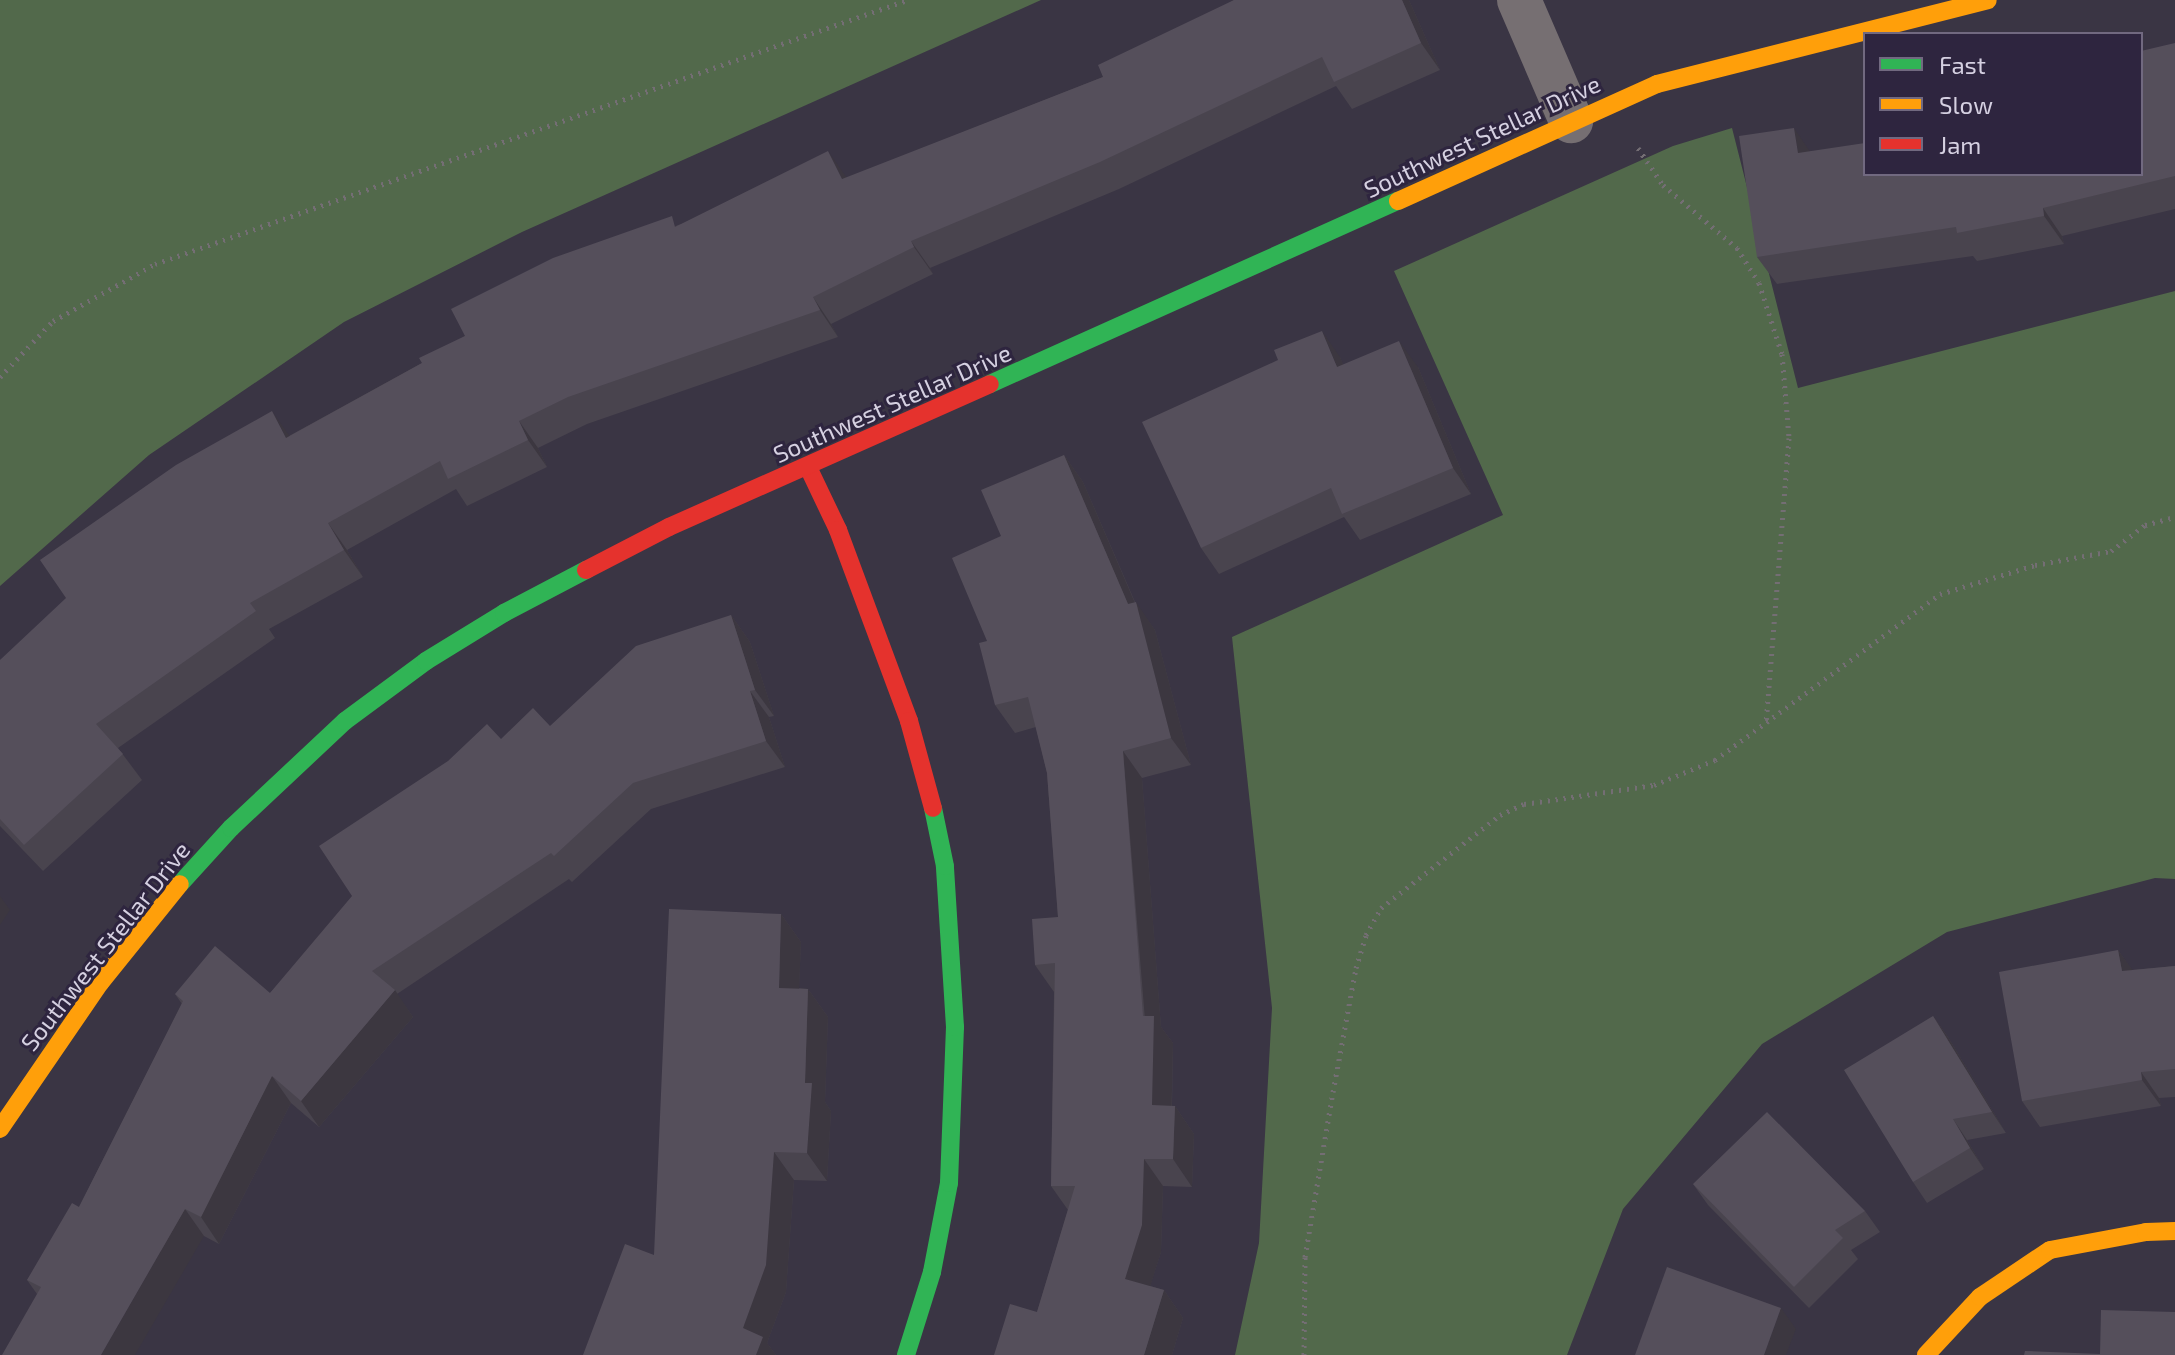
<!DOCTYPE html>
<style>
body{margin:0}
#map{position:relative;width:2175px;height:1355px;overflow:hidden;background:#3a3544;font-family:"Exo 2",sans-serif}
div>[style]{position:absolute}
.forest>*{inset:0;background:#52694b}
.path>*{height:5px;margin-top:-2.5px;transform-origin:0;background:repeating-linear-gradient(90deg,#746e74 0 2px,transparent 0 8px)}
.street>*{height:44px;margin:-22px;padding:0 22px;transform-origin:22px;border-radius:22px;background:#766f72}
.fast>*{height:18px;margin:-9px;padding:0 9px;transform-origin:9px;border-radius:9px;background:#30b455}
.slow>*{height:18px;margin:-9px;padding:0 9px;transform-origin:9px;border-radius:9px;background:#ff9f0a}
.jam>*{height:18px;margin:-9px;padding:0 9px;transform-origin:9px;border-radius:9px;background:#e5322d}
.wall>*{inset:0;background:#49444e}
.shaded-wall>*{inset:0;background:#3c3740}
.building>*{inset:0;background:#554f5b}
span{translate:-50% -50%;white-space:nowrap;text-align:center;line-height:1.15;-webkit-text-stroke:6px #2e253f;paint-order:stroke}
.street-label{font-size:24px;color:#d5d0e1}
.legend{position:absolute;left:1863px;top:32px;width:280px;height:144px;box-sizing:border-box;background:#2e253f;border:2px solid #716980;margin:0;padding:10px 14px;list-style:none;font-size:24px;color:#d5d0e1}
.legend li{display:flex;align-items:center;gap:16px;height:40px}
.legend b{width:40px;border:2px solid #716980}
</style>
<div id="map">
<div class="forest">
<i style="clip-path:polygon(0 0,1041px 0,522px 232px,344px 322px,149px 455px,0 586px)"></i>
<i style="clip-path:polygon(1732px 128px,1798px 388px,2175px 291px,2175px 879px,2155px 878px,1947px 932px,1762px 1044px,1623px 1209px,1567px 1355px,1235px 1355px,1259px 1243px,1272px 1008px,1232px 637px,1503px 515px,1394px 271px,1673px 146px)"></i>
</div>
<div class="path">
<i style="left:1638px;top:148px;width:45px;rotate:56deg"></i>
<i style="left:1663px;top:185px;width:97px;rotate:40.4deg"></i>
<i style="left:1737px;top:248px;width:41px;rotate:57.8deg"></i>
<i style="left:1759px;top:283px;width:75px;rotate:72.1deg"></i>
<i style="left:1782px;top:354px;width:84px;rotate:85.2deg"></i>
<i style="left:1789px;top:438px;width:286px;rotate:94.6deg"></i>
<i style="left:0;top:377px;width:77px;rotate:-46.6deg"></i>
<i style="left:53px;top:321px;width:117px;rotate:-29.2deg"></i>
<i style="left:155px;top:264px;width:797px;rotate:-19.34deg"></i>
<i style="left:1304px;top:1355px;width:98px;rotate:-89.4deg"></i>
<i style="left:1305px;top:1257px;width:167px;rotate:-80.4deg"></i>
<i style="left:1333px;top:1092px;width:126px;rotate:-79.5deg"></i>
<i style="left:1356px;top:968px;width:34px;rotate:-73deg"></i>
<i style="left:1366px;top:935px;width:31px;rotate:-61deg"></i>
<i style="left:1381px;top:908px;width:151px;rotate:-38deg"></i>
<i style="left:1500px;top:815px;width:26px;rotate:-25deg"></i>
<i style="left:1524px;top:804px;width:131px;rotate:-8.3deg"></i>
<i style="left:1654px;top:785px;width:66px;rotate:-22.3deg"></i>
<i style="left:1715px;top:760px;width:280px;rotate:-36.4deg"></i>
<i style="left:1940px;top:594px;width:99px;rotate:-17deg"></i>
<i style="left:2035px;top:565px;width:77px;rotate:-10.4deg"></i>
<i style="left:2111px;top:551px;width:43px;rotate:-37.4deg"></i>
<i style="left:2145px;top:525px;width:31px;rotate:-15deg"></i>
</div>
<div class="street">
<i style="left:1519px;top:0;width:132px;rotate:66.7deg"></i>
</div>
<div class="fast">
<i style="left:990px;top:384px;width:447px;rotate:-24.2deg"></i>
<i style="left:180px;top:884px;width:76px;rotate:-47.7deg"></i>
<i style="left:231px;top:828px;width:156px;rotate:-43.2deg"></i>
<i style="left:345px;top:721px;width:101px;rotate:-36.5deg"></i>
<i style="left:426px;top:661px;width:92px;rotate:-31.6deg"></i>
<i style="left:504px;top:613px;width:93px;rotate:-27.7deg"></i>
<i style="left:906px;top:1355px;width:87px;rotate:-72.6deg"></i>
<i style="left:932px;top:1272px;width:91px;rotate:-79.2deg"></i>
<i style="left:949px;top:1183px;width:156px;rotate:-87.8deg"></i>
<i style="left:955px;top:1027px;width:161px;rotate:-93.6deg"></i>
<i style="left:945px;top:866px;width:59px;rotate:-101.7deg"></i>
</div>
<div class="slow">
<i style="left:1398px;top:201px;width:284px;rotate:-24.3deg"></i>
<i style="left:1657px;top:84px;width:341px;rotate:-14.2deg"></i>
<i style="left:0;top:1129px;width:177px;rotate:-55.6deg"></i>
<i style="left:100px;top:983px;width:127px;rotate:-51.1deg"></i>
<i style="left:1926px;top:1355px;width:79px;rotate:-47deg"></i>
<i style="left:1980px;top:1297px;width:84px;rotate:-33.9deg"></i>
<i style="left:2050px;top:1250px;width:98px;rotate:-10.6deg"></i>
<i style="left:2146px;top:1232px;width:29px;rotate:-2deg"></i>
</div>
<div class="jam">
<i style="left:808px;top:467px;width:70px;rotate:64.5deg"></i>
<i style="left:838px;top:530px;width:204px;rotate:69.6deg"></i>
<i style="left:909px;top:721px;width:90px;rotate:74.6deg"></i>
<i style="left:586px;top:570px;width:93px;rotate:-27.4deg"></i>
<i style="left:669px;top:527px;width:351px;rotate:-24deg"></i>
</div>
<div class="wall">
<i style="clip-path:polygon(1234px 0,1409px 0,1440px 70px,1352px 109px,1336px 86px,1119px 189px,930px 268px,933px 274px,831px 324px,838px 337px,587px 424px,538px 448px,547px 467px,467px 506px,456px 489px,347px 550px,363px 577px,269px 629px,275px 638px,118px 748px,142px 780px,43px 871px,0 826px,0 660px,289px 436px,422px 363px,465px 336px,678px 225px,847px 178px,1103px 77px)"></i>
<i style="clip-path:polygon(2175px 43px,2175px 209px,2062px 236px,2064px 244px,1977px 261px,1973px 256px,1777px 284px,1757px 257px,1810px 151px,2141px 174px)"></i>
<i style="clip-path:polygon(1340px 357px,1343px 365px,1418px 367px,1471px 494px,1360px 540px,1344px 517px,1219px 574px,1201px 548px)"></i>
<i style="clip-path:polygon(1064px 455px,1083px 482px,1135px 602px,1155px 630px,1191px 765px,1142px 778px,1161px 1027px,1173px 1043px,1172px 1106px,1175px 1106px,1194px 1134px,1192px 1187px,1163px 1186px,1161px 1252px,1150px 1286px,1164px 1290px,1183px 1318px,1172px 1355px,994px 1355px,1037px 1312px,1068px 1210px,1051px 1186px,1054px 992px,1035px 965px,1058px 917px,1047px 773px,1036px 727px,1015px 733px,995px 705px,987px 641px)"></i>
<i style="clip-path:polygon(731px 615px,750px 642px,774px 716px,769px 717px,785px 767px,651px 809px,572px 882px,569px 879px,397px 994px,413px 1017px,319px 1127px,291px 1103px,219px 1244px,204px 1236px,37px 1294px,27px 1280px,79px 1207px,182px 1004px,175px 994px,270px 993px,501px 739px,550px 726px)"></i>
<i style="clip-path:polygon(781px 914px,801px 942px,799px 988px,808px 989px,828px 1017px,825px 1102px,831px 1111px,827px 1181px,794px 1180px,786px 1292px,767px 1343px,776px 1355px,583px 1355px,654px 1255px)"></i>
<i style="clip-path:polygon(2118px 950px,2132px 970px,2175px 966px,2175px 1097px,2159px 1098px,2161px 1106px,2040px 1127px,2022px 1101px)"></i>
<i style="clip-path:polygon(1933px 1016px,1948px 1037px,2006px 1133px,1967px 1140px,1984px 1169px,1927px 1203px,1913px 1182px)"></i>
<i style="clip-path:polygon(1693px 1184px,1865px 1211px,1880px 1232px,1851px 1250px,1858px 1259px,1809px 1308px,1708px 1205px)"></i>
</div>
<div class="shaded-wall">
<i style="clip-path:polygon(1402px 0,1409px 0,1440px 70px,1421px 43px)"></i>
<i style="clip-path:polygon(1794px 128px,1813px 156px,1798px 153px)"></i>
<i style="clip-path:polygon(828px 151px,847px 178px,842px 179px)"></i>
<i style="clip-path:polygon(2043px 208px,2062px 236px,2064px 244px,2044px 216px)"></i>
<i style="clip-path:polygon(911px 241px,930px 268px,933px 274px,914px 247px)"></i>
<i style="clip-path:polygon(813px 297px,831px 324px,838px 337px,820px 310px)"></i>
<i style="clip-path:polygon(1322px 331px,1340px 357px,1355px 393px,1337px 367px)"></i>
<i style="clip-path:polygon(1399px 341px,1418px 367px,1471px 494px,1453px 468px)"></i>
<i style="clip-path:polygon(272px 411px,291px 438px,286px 438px)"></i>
<i style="clip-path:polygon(519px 421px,538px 448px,547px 467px,528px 440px)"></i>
<i style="clip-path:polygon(1064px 455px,1083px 482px,1138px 610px,1136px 602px,1155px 630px,1191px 765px,1171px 738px,1128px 604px)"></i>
<i style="clip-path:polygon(328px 523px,347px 550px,363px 577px,344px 550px)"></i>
<i style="clip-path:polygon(731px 615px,750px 642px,774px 716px,755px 690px)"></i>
<i style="clip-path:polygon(750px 691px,769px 717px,785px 767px,766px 741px)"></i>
<i style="clip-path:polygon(1123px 751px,1142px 778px,1161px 1027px,1173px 1043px,1171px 1133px,1152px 1105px)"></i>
<i style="clip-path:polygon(0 896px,10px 910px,0 925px)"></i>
<i style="clip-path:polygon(781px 914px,801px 942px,798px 1016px,779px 988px)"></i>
<i style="clip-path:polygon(2118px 950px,2137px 976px,2122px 971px)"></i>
<i style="clip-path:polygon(808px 989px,828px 1017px,825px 1102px,831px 1111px,827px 1181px,807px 1153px,805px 1083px)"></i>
<i style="clip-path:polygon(395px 990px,413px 1017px,319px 1127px,301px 1101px)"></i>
<i style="clip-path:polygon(1933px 1016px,1948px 1037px,2006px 1133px,1992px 1112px)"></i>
<i style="clip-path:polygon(2141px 1072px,2159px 1098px,2161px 1106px,2142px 1080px)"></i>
<i style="clip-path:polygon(272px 1076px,291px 1103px,219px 1244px,201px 1217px)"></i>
<i style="clip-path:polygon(1175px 1106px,1194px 1134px,1192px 1187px,1173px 1159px)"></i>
<i style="clip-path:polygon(1953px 1119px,1967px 1140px,1984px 1169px,1970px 1148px)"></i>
<i style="clip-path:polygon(774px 1152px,794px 1180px,786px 1292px,767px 1343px,776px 1355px,756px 1355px,743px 1328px)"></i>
<i style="clip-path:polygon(1144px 1159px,1163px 1186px,1161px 1252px,1144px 1306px,1125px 1279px)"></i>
<i style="clip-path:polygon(185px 1209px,204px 1236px,135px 1355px,101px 1355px)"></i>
<i style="clip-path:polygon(1164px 1290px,1183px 1318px,1172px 1355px,1144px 1355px)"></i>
<i style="clip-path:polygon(1781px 1308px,1796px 1329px,1786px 1355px,1764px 1355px)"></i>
</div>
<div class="building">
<i style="clip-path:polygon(1234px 0,1402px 0,1421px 43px,1334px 82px,1322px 57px,1100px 162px,911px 241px,914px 247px,813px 297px,820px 310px,568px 397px,519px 421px,528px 440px,448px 479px,440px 461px,328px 523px,344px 550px,250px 603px,256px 611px,96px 724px,123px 754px,24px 845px,0 819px,0 660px,66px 598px,40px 560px,176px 465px,272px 411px,286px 438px,422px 363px,419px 358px,465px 336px,451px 309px,553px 258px,672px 216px,675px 227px,828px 151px,842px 179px,1103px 77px,1098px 65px)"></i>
<i style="clip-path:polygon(2175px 43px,2175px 176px,2043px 208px,2044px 216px,1957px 233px,1956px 227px,1757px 257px,1739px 136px,1794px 128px,1798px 153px,1865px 143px,1865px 174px,2141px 174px,2141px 51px)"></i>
<i style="clip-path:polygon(1322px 331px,1337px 367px,1399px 341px,1453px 468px,1342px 514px,1331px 488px,1201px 548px,1142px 422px,1278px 360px,1274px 350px)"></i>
<i style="clip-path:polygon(1064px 455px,1128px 604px,1136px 602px,1171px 738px,1123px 751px,1143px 1016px,1154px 1016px,1152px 1105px,1175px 1106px,1173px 1159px,1144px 1159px,1142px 1225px,1125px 1279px,1164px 1290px,1144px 1355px,994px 1355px,1010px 1304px,1037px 1312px,1075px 1186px,1051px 1186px,1055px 963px,1035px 965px,1032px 919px,1058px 917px,1047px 773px,1028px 697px,995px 705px,979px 643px,987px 641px,952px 558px,1001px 536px,981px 490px)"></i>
<i style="clip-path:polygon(731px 615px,755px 690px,750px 691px,766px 741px,633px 783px,554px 856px,551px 853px,372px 971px,395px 990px,301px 1101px,272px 1076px,201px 1217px,185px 1209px,101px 1355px,2px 1355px,41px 1287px,27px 1280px,72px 1203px,79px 1207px,183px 1001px,175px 994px,215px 946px,270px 993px,352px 896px,319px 846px,448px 761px,487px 724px,501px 739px,533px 708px,550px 726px,636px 646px)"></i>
<i style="clip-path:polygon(669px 909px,781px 914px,779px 988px,808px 989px,805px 1083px,812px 1083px,807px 1153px,774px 1152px,766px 1265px,743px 1328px,763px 1337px,756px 1355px,583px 1355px,625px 1244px,654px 1255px)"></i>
<i style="clip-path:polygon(2118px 950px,2122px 971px,2175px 966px,2175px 1069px,2141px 1072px,2142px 1080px,2022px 1101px,1999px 972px)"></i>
<i style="clip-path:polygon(1933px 1016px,1992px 1112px,1953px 1119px,1970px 1148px,1913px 1182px,1844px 1070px)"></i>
<i style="clip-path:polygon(1767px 1112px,1865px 1211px,1835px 1230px,1843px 1238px,1794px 1287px,1693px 1184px)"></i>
<i style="clip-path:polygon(1667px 1267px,1781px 1308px,1764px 1355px,1635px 1355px)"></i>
<i style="clip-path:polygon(2101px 1310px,2175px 1312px,2175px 1355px,2024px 1355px,2025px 1351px,2100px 1354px)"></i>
</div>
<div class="street-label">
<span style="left:1482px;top:136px;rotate:-25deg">Southwest Stellar Drive</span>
<span style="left:892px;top:403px;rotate:-24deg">Southwest Stellar Drive</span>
<span style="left:105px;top:946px;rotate:-52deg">Southwest Stellar Drive</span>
</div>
<ul class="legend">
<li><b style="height:10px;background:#30b455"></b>Fast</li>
<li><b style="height:10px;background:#ff9f0a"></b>Slow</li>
<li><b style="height:10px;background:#e5322d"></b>Jam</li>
</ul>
</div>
